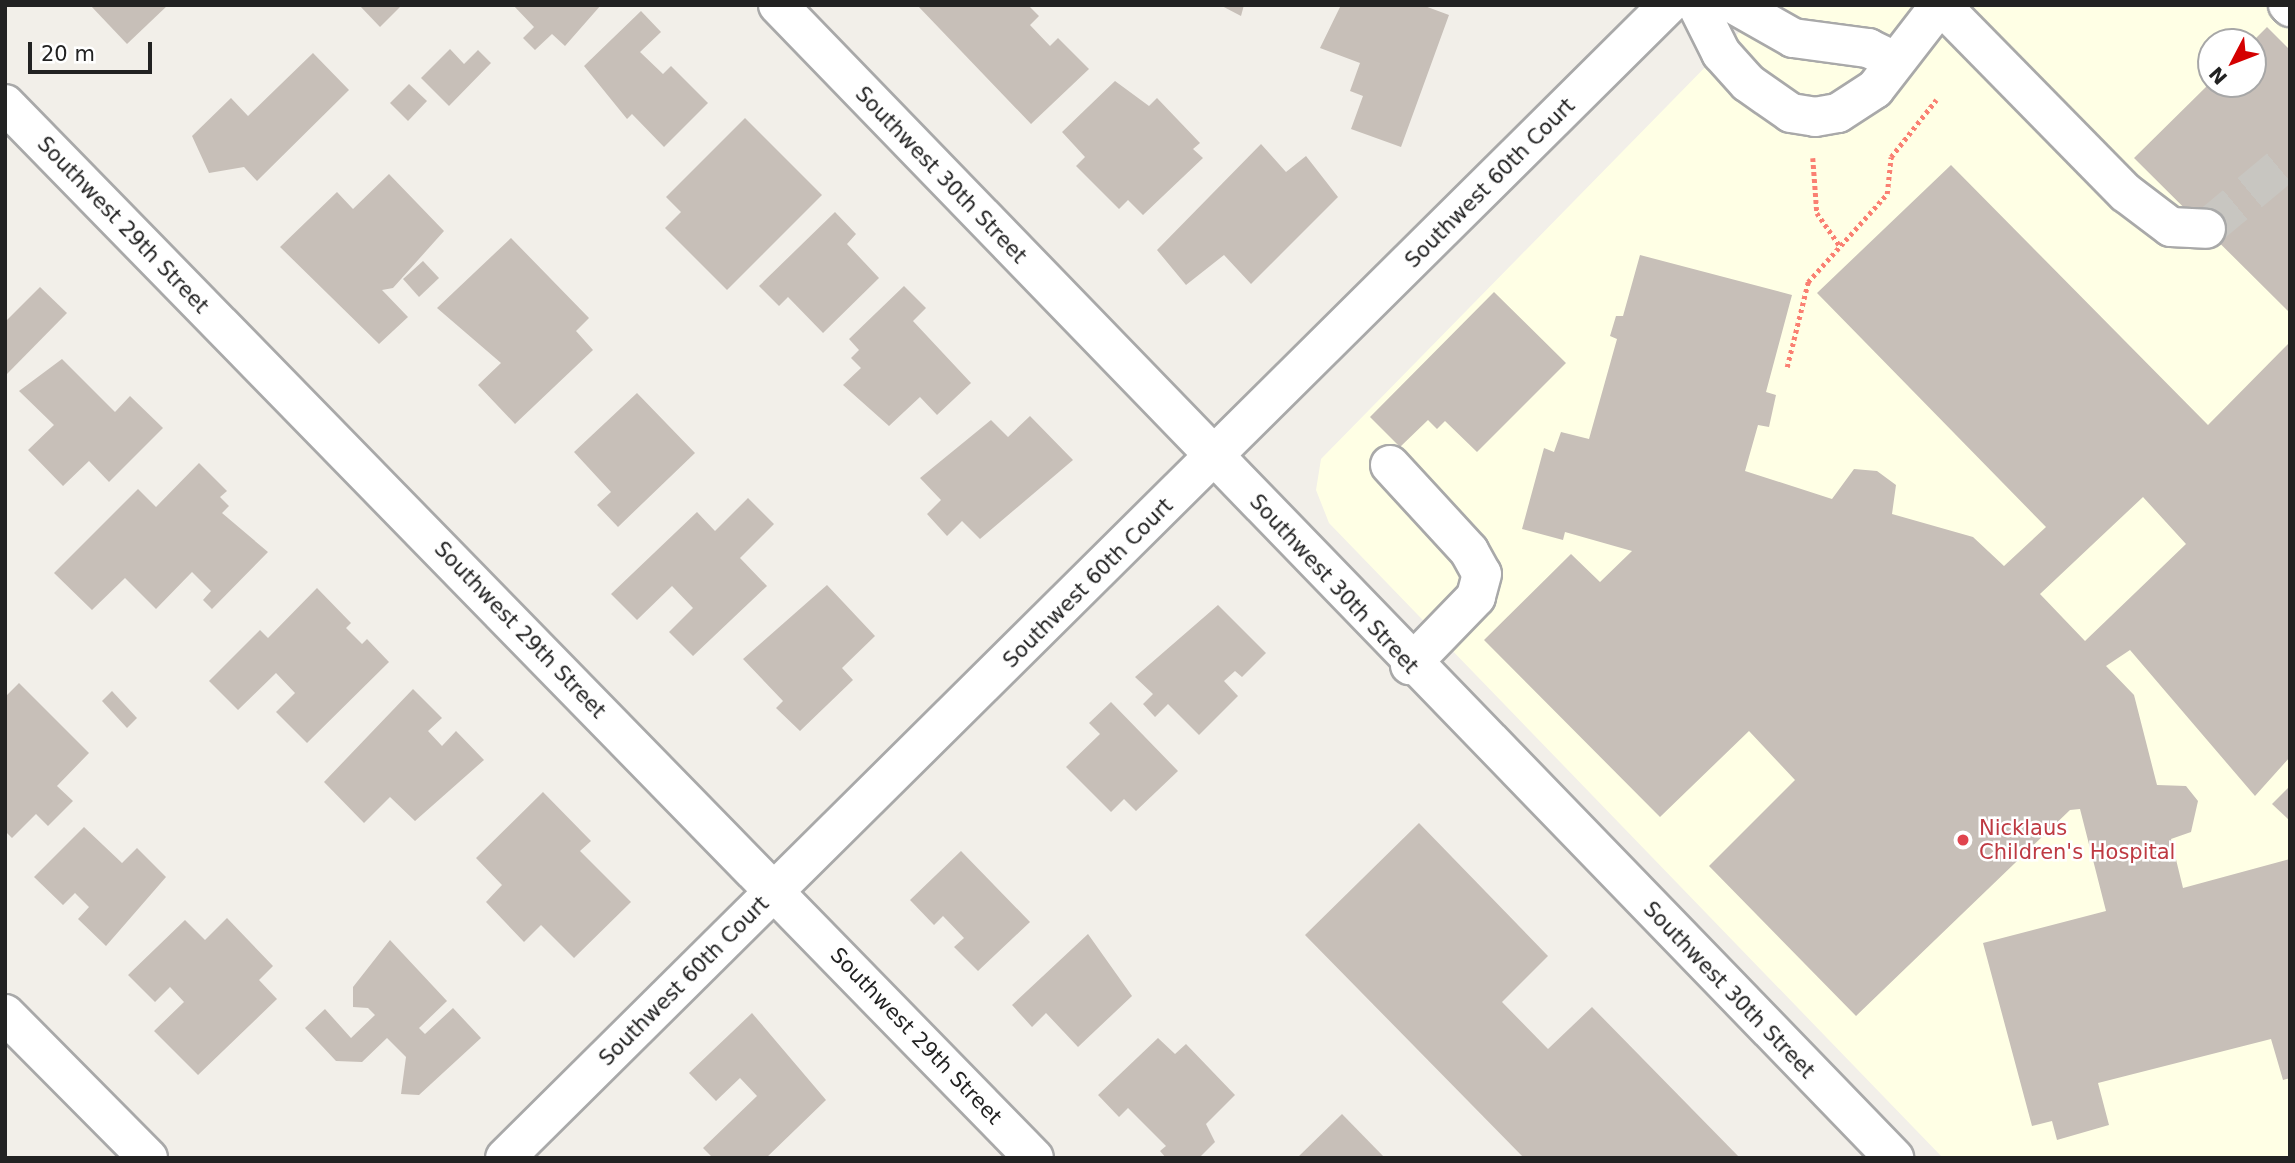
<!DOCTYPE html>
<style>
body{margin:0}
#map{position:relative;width:2295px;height:1163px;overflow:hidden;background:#f2efe9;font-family:"DejaVu Sans",sans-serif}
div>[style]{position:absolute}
.education>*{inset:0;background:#ffffe5}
.building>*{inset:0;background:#c7bfb8}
.minor-tunnel>*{height:38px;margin-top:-19px;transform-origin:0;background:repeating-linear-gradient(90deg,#c8c6c1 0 38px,transparent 0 57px)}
.path>*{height:4.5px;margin-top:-2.25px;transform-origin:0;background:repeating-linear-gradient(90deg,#fa8072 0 3.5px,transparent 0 7px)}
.roads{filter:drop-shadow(2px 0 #a9a9a9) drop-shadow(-2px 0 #a9a9a9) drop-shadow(0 2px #a9a9a9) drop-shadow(0 -2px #a9a9a9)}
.minor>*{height:38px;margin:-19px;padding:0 19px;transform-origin:19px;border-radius:19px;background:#fff}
.dots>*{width:19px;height:19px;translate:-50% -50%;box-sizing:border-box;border:4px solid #fff;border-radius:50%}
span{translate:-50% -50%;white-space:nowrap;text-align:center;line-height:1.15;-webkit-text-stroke:5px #fff;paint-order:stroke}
.street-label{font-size:21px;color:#222}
.health-label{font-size:21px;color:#be3a42}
.left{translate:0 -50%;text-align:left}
.frame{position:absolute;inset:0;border:7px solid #222;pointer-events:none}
.north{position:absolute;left:2197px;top:28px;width:70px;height:70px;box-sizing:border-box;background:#fff;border:2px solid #a7a7a7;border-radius:50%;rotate:228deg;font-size:19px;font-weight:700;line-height:28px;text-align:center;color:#222}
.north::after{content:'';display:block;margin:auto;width:24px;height:32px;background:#d40000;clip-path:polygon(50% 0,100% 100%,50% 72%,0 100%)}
.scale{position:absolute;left:28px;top:42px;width:124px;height:32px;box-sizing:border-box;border:4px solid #222;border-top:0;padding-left:9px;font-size:21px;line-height:24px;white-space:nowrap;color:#222;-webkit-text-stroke:5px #fff;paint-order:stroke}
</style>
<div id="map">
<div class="education">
<i style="clip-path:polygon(evenodd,1766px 5px,2290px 5px,2290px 1158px,1943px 1158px,1329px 523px,1316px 490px,1321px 459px,1766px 5px,2211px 42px,2253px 42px,2253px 84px,2211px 84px,2211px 42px)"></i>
</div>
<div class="building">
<i style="clip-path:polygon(90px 5px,168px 5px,127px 44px)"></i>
<i style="clip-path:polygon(359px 5px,402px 5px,380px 27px)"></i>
<i style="clip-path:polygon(513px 5px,601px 5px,565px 46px,552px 34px,535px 50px,523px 38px,534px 27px)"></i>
<i style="clip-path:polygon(917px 5px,1028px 5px,1039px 16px,1030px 25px,1050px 46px,1058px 38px,1089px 69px,1031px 124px)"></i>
<i style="clip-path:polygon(1220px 5px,1244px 5px,1241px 16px)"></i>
<i style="clip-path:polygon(1341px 5px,1422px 5px,1449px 15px,1401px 147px,1351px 129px,1363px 96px,1350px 91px,1360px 63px,1320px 48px)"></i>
<i style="clip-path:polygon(641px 11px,661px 32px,640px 52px,663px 74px,671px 66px,708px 103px,664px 147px,632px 114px,627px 119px,584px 66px)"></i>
<i style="clip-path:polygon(2267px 27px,2290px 50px,2290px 313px,2134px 158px,2209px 84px,2253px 84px,2253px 41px)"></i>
<i style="clip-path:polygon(450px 49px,464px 64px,478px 50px,491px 63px,449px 106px,421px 78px)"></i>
<i style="clip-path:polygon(313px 53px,349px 90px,257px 181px,244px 167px,209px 173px,192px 136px,231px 98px,248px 116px)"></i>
<i style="clip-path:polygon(1115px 81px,1149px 106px,1157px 98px,1200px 143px,1193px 149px,1203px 158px,1143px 215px,1128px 200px,1119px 209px,1076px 166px,1085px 157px,1062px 132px)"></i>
<i style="clip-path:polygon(409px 84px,427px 101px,408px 121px,390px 103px)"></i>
<i style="clip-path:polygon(745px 118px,822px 195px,727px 290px,665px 228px,681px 212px,666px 197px)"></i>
<i style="clip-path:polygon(1261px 144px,1286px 172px,1306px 156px,1338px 197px,1251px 284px,1224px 255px,1186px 285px,1157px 250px)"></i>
<i style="clip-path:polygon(evenodd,1951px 165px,2208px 425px,2290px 342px,2290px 757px,2255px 796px,2130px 650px,2106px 666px,2134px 695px,2157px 785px,2186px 786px,2198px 801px,2191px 832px,2171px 839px,2183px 888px,2290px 859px,2290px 1078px,2283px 1080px,2271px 1039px,2098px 1083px,2109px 1125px,2057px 1140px,2052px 1121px,2032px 1126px,1983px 943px,2106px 911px,2080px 809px,2070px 810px,1856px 1016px,1709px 866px,1795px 780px,1749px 731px,1660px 817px,1484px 640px,1571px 554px,1600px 582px,1632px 551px,1565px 532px,1563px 540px,1522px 529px,1544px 448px,1554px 452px,1561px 432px,1589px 439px,1617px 339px,1610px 336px,1616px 316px,1623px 316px,1640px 255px,1792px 295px,1766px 392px,1776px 395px,1769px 427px,1758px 425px,1745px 471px,1832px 499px,1854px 469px,1877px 471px,1896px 485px,1892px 514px,1973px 537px,2004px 566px,2046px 527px,1817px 293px,1951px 165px,2143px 497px,2186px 544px,2085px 641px,2040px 594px,2143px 497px)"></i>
<i style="clip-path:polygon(389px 174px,444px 231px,393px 288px,382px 290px,408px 317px,379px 344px,280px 247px,337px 192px,353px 209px)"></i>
<i style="clip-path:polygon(835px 212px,856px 234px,847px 244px,879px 278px,823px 333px,788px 297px,779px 306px,759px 286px)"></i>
<i style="clip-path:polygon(511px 238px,589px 318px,576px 331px,593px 350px,515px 424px,478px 385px,501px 363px,437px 308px)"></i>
<i style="clip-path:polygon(423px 261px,439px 278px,419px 297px,403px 279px)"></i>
<i style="clip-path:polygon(904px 286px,926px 308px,913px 321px,971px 383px,937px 415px,920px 397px,889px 426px,843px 385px,861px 368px,851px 358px,859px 350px,849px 339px)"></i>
<i style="clip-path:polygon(40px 287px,67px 313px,5px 376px,5px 322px)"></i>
<i style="clip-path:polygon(1494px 292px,1566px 363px,1477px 452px,1445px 421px,1437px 429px,1428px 420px,1400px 447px,1370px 417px)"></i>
<i style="clip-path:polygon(62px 359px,115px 412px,130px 396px,163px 428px,109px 482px,89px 461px,63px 486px,28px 450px,54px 425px,19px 391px)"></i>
<i style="clip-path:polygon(637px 393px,695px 453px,618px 527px,597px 505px,611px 492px,574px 452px)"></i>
<i style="clip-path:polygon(1030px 416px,1073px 460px,980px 539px,962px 521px,947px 536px,927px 514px,941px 500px,920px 478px,991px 420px,1008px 437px)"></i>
<i style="clip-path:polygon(199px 463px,227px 491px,220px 497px,229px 506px,222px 513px,268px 552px,212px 609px,203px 600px,211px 591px,192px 572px,156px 609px,125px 578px,92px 610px,54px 573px,138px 489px,156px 507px)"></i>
<i style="clip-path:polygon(748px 498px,774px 524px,740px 558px,767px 586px,693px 656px,669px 632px,693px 608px,672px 586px,637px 620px,611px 594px,697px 512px,715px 531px)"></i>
<i style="clip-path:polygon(827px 585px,875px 636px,842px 668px,853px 680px,800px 731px,776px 708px,783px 701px,743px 659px)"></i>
<i style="clip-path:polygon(317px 588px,351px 623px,346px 628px,362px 644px,367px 639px,389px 662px,307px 743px,276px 712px,295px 693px,276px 673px,238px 710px,209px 681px,260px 630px,268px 638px)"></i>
<i style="clip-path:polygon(1218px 605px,1266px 653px,1242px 677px,1235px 671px,1224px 681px,1238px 696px,1199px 735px,1168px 704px,1155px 717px,1143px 704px,1153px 694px,1135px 677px)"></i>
<i style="clip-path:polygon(19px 683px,89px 753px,57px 786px,73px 801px,48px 826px,36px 814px,12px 838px,5px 831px,5px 697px)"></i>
<i style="clip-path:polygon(413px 689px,442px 718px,428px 731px,442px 746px,456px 731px,484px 760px,415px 821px,390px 797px,364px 823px,324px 782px)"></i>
<i style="clip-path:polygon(112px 691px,137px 718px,127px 728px,102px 701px)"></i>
<i style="clip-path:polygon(1111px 702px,1178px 771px,1136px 811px,1124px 799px,1111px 812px,1066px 767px,1100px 734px,1089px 723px)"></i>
<i style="clip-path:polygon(2290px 786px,2290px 821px,2272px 804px)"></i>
<i style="clip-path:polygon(543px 792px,591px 841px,580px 851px,631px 902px,574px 958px,541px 925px,524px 942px,486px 902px,502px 885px,476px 858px)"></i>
<i style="clip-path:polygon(1419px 823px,1548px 956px,1502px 1002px,1548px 1049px,1592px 1007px,1740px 1158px,1524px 1158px,1305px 935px)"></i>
<i style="clip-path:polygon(84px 827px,122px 863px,137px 848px,166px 877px,106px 946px,78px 919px,89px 907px,75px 893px,63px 905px,34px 877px)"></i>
<i style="clip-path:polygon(961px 851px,1030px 922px,978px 971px,954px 947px,964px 938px,943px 916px,934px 925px,910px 900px)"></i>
<i style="clip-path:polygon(227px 918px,273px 966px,259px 980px,277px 999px,198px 1075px,154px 1031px,184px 1002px,170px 987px,155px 1002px,128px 975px,185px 920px,205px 940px)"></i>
<i style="clip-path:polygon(1088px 934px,1132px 996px,1078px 1047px,1046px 1013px,1032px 1027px,1012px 1005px)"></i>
<i style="clip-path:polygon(390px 940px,447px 1001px,419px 1028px,425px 1034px,453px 1008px,481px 1038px,419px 1095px,401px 1094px,406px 1057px,387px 1038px,362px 1062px,336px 1061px,305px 1028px,325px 1009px,351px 1038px,375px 1015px,368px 1008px,353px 1007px,353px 987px)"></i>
<i style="clip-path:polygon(752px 1013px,826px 1100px,766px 1158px,713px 1158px,703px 1148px,757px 1096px,740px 1078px,716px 1101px,689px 1073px)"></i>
<i style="clip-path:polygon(1158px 1038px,1175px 1054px,1186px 1044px,1235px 1095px,1206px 1124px,1215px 1142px,1199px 1158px,1166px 1158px,1160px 1151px,1166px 1146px,1128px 1108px,1119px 1117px,1098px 1095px)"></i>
<i style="clip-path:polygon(1342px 1114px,1385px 1158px,1297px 1158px)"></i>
</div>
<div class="minor-tunnel">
<i style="left:2206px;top:229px;width:109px;rotate:-39.8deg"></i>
</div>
<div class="path">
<i style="left:1813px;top:158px;width:55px;rotate:85.8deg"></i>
<i style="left:1817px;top:213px;width:40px;rotate:55.1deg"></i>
<i style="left:1787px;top:367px;width:88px;rotate:-76.1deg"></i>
<i style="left:1808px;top:282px;width:118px;rotate:-48.1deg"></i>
<i style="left:1887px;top:194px;width:37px;rotate:-84deg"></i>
<i style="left:1891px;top:157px;width:73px;rotate:-51.7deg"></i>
</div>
<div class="roads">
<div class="minor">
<i style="left:778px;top:5px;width:1605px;rotate:45.93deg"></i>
<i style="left:1697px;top:5px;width:54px;rotate:63.4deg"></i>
<i style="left:1721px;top:53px;width:40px;rotate:48deg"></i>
<i style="left:1748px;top:83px;width:52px;rotate:34.9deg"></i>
<i style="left:1791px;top:113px;width:24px;rotate:9deg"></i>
<i style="left:1815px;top:117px;width:23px;rotate:-10deg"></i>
<i style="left:1838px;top:113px;width:44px;rotate:-33deg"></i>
<i style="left:1875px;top:89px;width:106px;rotate:-52.3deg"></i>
<i style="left:1735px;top:5px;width:67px;rotate:29.6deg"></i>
<i style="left:1793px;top:38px;width:76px;rotate:7.6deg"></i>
<i style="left:1868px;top:48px;width:28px;rotate:26deg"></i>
<i style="left:1941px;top:5px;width:264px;rotate:45.5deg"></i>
<i style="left:2126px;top:193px;width:56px;rotate:37.1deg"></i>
<i style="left:2171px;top:227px;width:35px;rotate:3deg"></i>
<i style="left:2288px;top:5px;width:3px;rotate:45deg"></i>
<i style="left:5px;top:104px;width:1473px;rotate:45.69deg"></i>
<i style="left:1390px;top:465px;width:117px;rotate:47.4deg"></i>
<i style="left:1469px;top:551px;width:26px;rotate:61deg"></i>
<i style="left:1482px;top:574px;width:24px;rotate:105deg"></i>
<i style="left:1476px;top:597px;width:95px;rotate:134.1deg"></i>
<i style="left:5px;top:1014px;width:203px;rotate:45.2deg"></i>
<i style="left:505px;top:1158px;width:1638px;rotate:-44.75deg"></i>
</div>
</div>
<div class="dots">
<i style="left:1963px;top:840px;background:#e0444e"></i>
</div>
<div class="street-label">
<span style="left:941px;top:175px;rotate:46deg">Southwest 30th Street</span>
<span style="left:1490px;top:183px;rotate:-45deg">Southwest 60th Court</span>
<span style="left:123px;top:225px;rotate:46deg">Southwest 29th Street</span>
<span style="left:1088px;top:583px;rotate:-45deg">Southwest 60th Court</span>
<span style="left:1334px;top:584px;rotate:47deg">Southwest 30th Street</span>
<span style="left:520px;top:630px;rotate:46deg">Southwest 29th Street</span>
<span style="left:684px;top:981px;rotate:-45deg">Southwest 60th Court</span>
<span style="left:1729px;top:990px;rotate:46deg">Southwest 30th Street</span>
<span style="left:916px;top:1036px;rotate:46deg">Southwest 29th Street</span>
</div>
<div class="health-label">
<span class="left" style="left:1979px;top:840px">Nicklaus<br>Children's Hospital</span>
</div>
<div class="frame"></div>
<div class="north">N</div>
<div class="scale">20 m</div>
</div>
